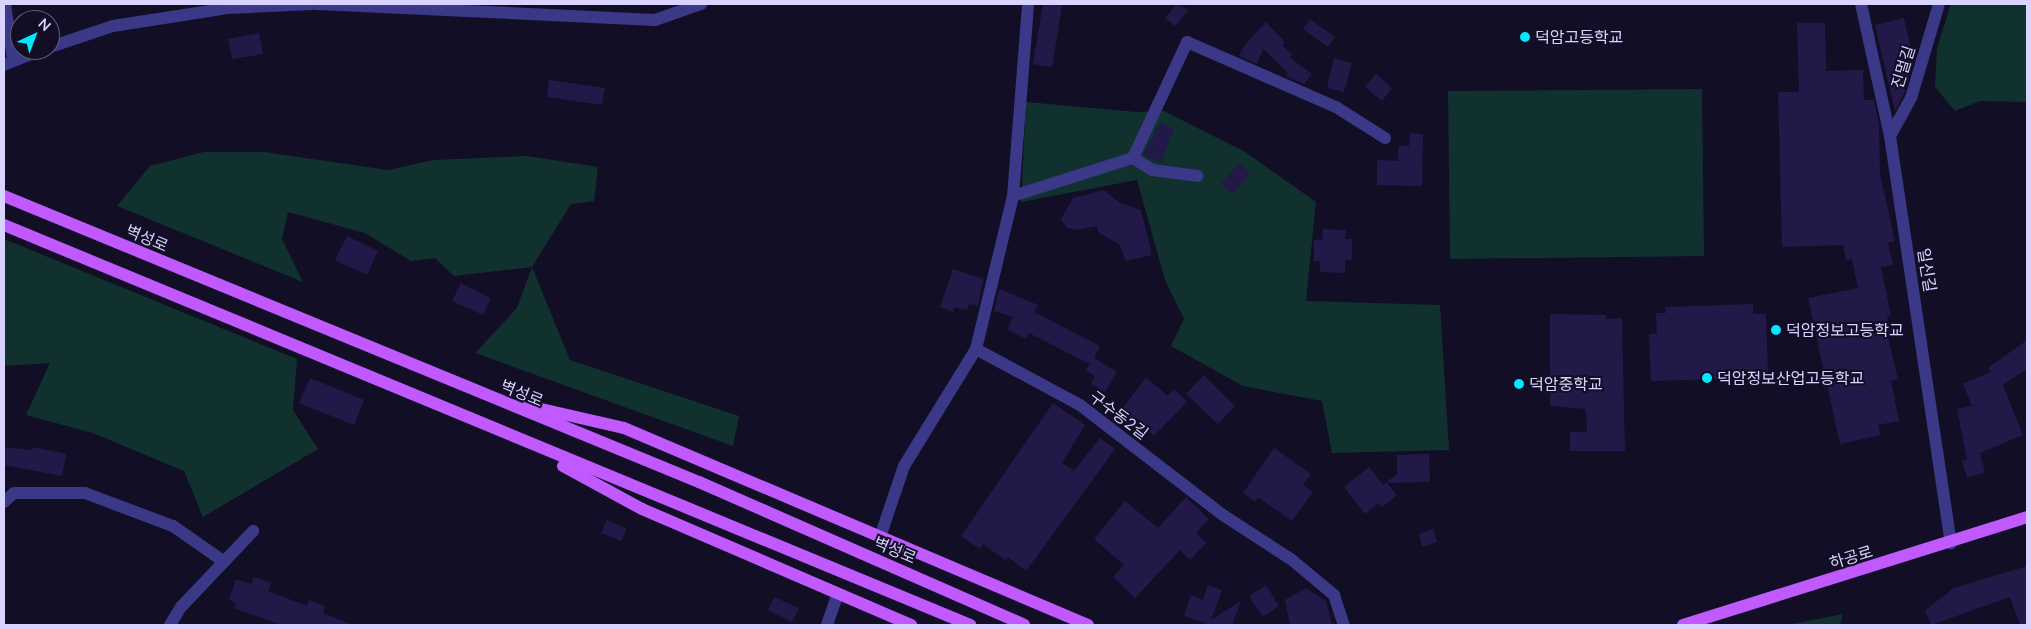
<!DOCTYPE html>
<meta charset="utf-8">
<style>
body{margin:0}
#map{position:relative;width:2031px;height:629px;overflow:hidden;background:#120e26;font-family:Lato,"Noto Sans KR",sans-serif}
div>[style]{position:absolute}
.green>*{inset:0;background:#11312f}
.building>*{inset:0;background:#231948}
.minor>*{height:12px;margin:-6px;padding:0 6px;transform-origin:6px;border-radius:6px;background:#3a3887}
.major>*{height:12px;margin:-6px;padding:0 6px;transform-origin:6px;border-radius:6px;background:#c05aff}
.dots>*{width:14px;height:14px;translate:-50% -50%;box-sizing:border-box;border:2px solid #120e26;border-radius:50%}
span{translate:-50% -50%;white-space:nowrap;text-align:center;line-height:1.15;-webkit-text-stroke:4px #120e26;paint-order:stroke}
.poi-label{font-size:16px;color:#d8d3ff}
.left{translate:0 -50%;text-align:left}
.street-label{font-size:16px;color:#d8d3ff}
.frame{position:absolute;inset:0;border:5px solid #d8d3ff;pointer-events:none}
.north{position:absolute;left:10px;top:10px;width:50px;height:50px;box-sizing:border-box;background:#120e26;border:1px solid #615d7d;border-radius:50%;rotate:43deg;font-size:14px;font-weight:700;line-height:20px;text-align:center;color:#d8d3ff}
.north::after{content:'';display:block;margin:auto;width:18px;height:22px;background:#00e7fe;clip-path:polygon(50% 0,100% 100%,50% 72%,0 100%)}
</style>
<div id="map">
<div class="green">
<i style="clip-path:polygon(1951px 4px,2027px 5px,2027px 102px,1980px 101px,1955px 111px,1935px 87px,1937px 48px)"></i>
<i style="clip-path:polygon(1702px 89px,1704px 256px,1450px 259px,1448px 91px)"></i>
<i style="clip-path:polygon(1026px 102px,1136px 112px,1164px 111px,1245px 152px,1316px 202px,1306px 301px,1440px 305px,1449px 450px,1332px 453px,1322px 401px,1243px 386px,1171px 346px,1184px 319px,1165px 280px,1137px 180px,1021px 202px)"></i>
<i style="clip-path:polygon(204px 152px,264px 152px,388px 170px,433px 160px,527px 156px,598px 167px,594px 201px,571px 204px,532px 267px,570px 360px,739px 416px,733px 446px,475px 353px,517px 308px,532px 267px,454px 276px,435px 258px,411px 261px,365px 233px,288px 212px,282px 239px,303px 282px,117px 206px,150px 166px)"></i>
<i style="clip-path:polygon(4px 239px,297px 359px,293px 410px,318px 449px,203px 517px,184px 471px,93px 433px,26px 415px,50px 363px,4px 366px)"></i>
<i style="clip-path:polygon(1843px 614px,1840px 625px,1787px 625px)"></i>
</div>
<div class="building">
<i style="clip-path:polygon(1043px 4px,1062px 5px,1052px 67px,1033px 64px)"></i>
<i style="clip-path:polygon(1177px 4px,1188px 10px,1175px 26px,1165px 18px)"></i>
<i style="clip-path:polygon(1904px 18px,1913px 59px,1910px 60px,1905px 91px,1895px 111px,1875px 25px)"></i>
<i style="clip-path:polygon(1310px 19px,1335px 37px,1328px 47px,1303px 29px)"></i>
<i style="clip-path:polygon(1266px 22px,1285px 42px,1282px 45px,1292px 54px,1289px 57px,1312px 74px,1304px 84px,1286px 76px,1288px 73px,1263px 49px,1257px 64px,1239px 56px,1244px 46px)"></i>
<i style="clip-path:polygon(1797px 23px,1825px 23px,1826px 71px,1863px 70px,1864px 100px,1874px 100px,1879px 125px,1880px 174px,1895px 241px,1888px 243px,1893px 265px,1881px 267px,1891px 316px,1887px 317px,1890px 328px,1886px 329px,1898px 379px,1891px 381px,1899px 421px,1878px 425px,1881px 435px,1840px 444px,1808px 298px,1858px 288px,1852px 259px,1846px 260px,1843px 245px,1782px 247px,1778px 92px,1799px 92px)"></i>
<i style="clip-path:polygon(259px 33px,263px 54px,232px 59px,228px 39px)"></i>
<i style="clip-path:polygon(1334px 58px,1352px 63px,1344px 92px,1327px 88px)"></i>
<i style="clip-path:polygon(1376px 74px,1392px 88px,1382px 101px,1365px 87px)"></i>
<i style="clip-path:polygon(549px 80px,605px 88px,602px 105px,547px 97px)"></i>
<i style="clip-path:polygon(1160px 123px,1174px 129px,1161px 163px,1143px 155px)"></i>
<i style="clip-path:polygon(1410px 133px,1423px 134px,1422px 186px,1377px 185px,1377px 160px,1398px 161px,1399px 146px,1409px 146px)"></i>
<i style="clip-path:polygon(1238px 163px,1250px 173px,1234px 194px,1221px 184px)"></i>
<i style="clip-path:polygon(1104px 190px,1120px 203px,1141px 210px,1152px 255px,1126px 261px,1119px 244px,1099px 233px,1097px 226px,1076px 230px,1066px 227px,1061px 219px,1073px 198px)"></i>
<i style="clip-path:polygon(1323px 229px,1346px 230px,1345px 239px,1352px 239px,1352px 260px,1345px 260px,1345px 273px,1320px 272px,1320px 261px,1314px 261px,1314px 240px,1322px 240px)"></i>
<i style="clip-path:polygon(347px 236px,378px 251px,367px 275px,335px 260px)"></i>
<i style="clip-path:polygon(953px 269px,983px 279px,978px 306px,969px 304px,967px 310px,955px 307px,953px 312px,940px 307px)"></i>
<i style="clip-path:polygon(461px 283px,491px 298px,483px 315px,452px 301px)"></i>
<i style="clip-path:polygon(999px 289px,1038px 305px,1034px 312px,1100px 346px,1094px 358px,1117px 372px,1105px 392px,1091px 384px,1095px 376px,1086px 371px,1090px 364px,1029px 333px,1026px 339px,1007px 329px,1013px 317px,994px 311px)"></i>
<i style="clip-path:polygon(1753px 304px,1753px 314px,1766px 314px,1768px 373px,1757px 373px,1757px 378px,1651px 381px,1649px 334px,1657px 334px,1656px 313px,1666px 313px,1665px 307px)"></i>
<i style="clip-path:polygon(1550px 314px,1606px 315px,1606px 319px,1622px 318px,1625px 451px,1570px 451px,1570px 432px,1587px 432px,1586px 409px,1550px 406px)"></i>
<i style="clip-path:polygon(2027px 340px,2027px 369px,2003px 385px,2023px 435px,1980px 453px,1985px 472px,1967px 478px,1962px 461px,1967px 460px,1957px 409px,1972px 406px,1963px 384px,1991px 372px,1988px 368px)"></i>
<i style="clip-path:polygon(1204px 375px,1235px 406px,1218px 424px,1186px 394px)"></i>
<i style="clip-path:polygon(310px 378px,364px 400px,354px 425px,299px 403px)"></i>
<i style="clip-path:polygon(1146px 378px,1168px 396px,1174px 389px,1187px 402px,1154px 436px,1137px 418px,1131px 426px,1117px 415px)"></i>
<i style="clip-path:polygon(1053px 403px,1085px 425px,1062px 463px,1074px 471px,1100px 438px,1115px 449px,1026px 571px,1008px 557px,1005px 560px,983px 544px,980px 549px,961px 536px)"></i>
<i style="clip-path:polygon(4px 447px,32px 450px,33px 447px,66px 454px,62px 476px,4px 465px)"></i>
<i style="clip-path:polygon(1274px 448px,1311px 474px,1303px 485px,1313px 492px,1292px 521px,1258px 497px,1255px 502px,1243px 493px)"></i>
<i style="clip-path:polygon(1429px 454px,1430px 482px,1387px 483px,1397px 495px,1382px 507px,1379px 503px,1365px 514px,1344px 487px,1369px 467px,1383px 485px,1397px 474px,1397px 455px)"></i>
<i style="clip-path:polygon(1186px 497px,1209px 519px,1196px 533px,1206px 543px,1190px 560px,1180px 550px,1135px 598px,1113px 577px,1124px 565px,1094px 539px,1125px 501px,1158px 528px)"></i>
<i style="clip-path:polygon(607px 520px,627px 529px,621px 541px,601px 533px)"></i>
<i style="clip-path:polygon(1433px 529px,1437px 542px,1422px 547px,1419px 534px)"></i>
<i style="clip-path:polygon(2027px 566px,2027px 625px,2020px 625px,2010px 597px,1931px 625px,1925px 610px,1954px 588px)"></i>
<i style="clip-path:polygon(254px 577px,271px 583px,268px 591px,307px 606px,309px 600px,325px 606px,323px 613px,352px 625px,281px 625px,234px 608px,236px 603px,229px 600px,236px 579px,251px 584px)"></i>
<i style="clip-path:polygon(1208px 585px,1222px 590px,1211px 620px,1241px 601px,1232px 625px,1202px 625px,1205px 623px,1184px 616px,1191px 595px,1203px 600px)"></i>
<i style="clip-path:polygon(1266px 585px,1279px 606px,1263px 617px,1249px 596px)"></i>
<i style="clip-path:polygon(1306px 588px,1326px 601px,1332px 625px,1290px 625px,1285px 600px)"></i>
<i style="clip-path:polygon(774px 597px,799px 608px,792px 622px,768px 610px)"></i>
</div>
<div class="minor">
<i style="left:5px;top:4px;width:56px;rotate:81.7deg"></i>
<i style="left:317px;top:4px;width:338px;rotate:2.7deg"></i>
<i style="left:655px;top:20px;width:49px;rotate:-19.2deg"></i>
<i style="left:1861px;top:4px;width:135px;rotate:77.6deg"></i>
<i style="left:1890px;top:136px;width:412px;rotate:81.5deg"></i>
<i style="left:50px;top:47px;width:66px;rotate:-18.4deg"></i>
<i style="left:113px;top:26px;width:116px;rotate:-8.9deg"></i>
<i style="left:228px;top:8px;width:84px;rotate:-2.7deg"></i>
<i style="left:4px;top:65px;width:40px;rotate:-22deg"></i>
<i style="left:1890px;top:136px;width:43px;rotate:-61.1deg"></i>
<i style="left:1911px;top:98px;width:98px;rotate:-73.4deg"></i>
<i style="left:1133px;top:158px;width:22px;rotate:32deg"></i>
<i style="left:1152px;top:170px;width:46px;rotate:7.4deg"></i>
<i style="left:1013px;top:196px;width:126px;rotate:-17.6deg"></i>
<i style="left:1133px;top:158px;width:128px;rotate:-65deg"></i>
<i style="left:1187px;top:42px;width:163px;rotate:23.6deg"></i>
<i style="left:1336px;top:107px;width:58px;rotate:32.3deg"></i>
<i style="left:976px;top:349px;width:118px;rotate:28.3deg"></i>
<i style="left:1080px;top:405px;width:180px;rotate:37.6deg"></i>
<i style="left:1223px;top:515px;width:82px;rotate:33.1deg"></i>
<i style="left:1292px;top:560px;width:55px;rotate:39.8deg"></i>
<i style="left:1334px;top:595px;width:32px;rotate:72deg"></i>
<i style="left:4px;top:502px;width:13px;rotate:-42deg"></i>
<i style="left:14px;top:493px;width:71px"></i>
<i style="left:85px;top:493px;width:94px;rotate:20.6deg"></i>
<i style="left:173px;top:526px;width:61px;rotate:35deg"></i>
<i style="left:880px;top:537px;width:75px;rotate:-71.3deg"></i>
<i style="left:904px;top:466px;width:137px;rotate:-58.4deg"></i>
<i style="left:976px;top:349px;width:157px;rotate:-76.4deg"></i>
<i style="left:1013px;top:196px;width:193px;rotate:-85.5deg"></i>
<i style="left:170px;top:625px;width:21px;rotate:-59deg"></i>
<i style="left:181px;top:607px;width:105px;rotate:-46.5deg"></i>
<i style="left:827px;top:625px;width:31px;rotate:-71deg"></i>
<i style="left:837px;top:596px;width:5px;rotate:-11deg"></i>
</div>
<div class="major">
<i style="left:4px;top:196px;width:752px;rotate:22.37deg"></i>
<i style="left:699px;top:482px;width:355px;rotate:23.7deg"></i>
<i style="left:4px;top:225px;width:1046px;rotate:22.49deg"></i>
<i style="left:528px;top:406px;width:98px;rotate:12.9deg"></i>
<i style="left:624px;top:428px;width:504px;rotate:23deg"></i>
<i style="left:563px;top:466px;width:90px;rotate:28.6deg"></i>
<i style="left:642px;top:509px;width:293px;rotate:23.3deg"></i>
<i style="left:1683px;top:625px;width:361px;rotate:-17.4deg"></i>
</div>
<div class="dots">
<i style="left:1525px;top:37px;background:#00e7fe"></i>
<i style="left:1776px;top:330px;background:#00e7fe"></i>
<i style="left:1707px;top:378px;background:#00e7fe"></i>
<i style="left:1519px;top:384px;background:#00e7fe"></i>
</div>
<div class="poi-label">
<span class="left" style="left:1535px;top:37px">덕암고등학교</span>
<span class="left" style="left:1786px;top:330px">덕암정보고등학교</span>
<span class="left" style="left:1717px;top:378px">덕암정보산업고등학교</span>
<span class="left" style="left:1529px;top:384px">덕암중학교</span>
</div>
<div class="street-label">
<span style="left:1903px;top:67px;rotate:-73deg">진멀길</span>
<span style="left:147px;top:238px;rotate:23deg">벽성로</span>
<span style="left:1927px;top:270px;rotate:81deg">일신길</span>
<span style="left:522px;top:393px;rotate:22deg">벽성로</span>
<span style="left:1119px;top:415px;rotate:37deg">구수동2길</span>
<span style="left:895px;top:550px;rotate:23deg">벽성로</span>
<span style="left:1851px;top:557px;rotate:-17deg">하공로</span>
</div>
<div class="frame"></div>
<div class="north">N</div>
</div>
